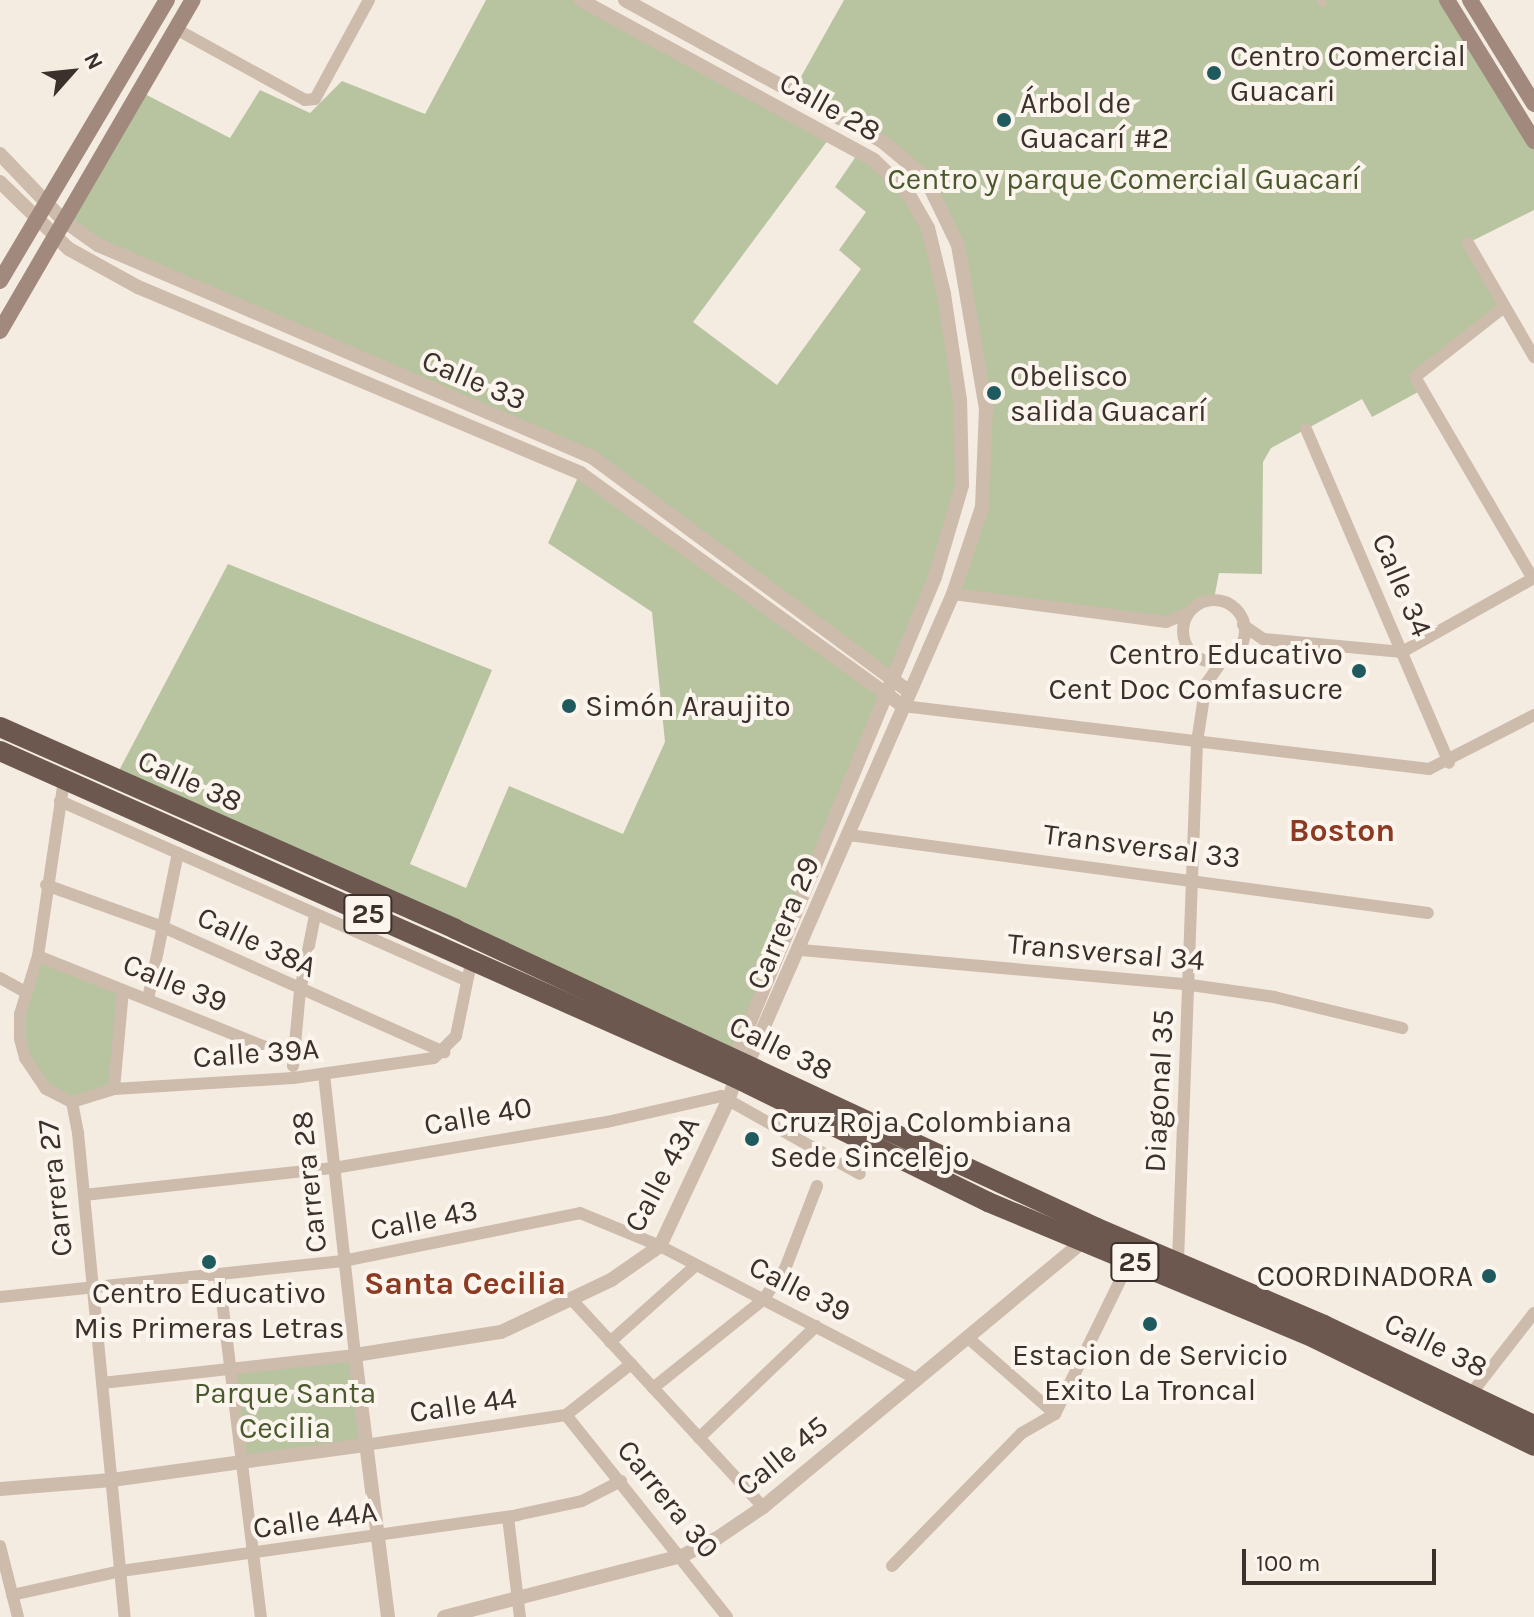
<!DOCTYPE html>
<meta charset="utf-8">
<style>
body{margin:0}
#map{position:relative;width:1534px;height:1617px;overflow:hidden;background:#f4ebe1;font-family:Karla,sans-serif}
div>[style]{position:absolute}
.green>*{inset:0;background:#b8c4a0}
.pedestrian>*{height:9px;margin:-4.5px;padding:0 4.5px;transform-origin:4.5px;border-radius:4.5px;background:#cdbbac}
.minor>*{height:12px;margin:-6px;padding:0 6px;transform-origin:6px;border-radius:6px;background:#cdbbac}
.minor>.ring{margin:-6px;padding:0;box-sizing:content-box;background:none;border:12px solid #cdbbac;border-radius:50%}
.tertiary>*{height:14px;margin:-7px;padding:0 7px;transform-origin:7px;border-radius:7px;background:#cdbbac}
.secondary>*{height:16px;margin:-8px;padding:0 8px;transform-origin:8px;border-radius:8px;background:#a18a7d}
.trunk>*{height:20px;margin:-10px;padding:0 10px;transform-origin:10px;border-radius:10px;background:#6c584f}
.dots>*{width:22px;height:22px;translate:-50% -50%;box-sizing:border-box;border:4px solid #fbf5ee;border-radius:50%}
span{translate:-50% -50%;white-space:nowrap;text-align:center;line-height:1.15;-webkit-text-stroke:8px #fbf5ee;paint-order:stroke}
.shield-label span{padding:2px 6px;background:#fbf5ee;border:2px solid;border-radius:6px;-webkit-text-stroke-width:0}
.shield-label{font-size:28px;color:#3b302b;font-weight:700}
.poi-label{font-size:30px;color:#3b302b}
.left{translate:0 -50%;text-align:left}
.right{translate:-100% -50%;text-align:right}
.street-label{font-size:30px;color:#3b302b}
.park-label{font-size:30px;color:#4a5a2e}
.neighbourhood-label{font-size:32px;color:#8c3b22;font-weight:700}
.north{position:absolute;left:32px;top:32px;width:80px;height:80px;-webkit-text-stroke:6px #fbf5ee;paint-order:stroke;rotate:63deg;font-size:22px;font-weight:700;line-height:32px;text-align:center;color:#3b302b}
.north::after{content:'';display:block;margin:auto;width:28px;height:36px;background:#3b302b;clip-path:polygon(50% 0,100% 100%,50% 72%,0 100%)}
.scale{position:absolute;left:1242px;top:1549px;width:194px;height:36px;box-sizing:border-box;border:4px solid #3b302b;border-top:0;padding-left:10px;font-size:24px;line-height:28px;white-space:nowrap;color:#3b302b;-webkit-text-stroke:6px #fbf5ee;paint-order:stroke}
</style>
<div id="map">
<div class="green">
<i style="clip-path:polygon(486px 0,581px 0,831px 136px,693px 322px,777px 385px,861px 269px,839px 250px,866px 212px,835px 187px,859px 152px,908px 193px,944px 294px,962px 485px,890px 679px,592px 457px,142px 267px,63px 220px,139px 91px,230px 138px,260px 90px,310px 113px,342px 81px,425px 114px)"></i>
<i style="clip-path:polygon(844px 0,1447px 0,1534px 141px,1534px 210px,1468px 243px,1504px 307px,1417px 372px,1420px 391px,1372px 417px,1362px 399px,1271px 448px,1263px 462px,1262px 574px,1219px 573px,1214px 599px,1188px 613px,1166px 622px,953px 594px,972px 539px,989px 446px,964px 276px,925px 177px,793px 91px)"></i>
<i style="clip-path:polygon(580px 473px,883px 694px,735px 1058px,114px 780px,228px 564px,492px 670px,410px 864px,466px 888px,509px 786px,623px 834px,665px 742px,652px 612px,548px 543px)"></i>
<i style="clip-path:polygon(38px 956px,123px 991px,114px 1089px,72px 1102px,46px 1089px,20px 1039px)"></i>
<i style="clip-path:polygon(355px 1355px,365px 1445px,242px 1463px,232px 1369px)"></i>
</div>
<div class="pedestrian">
<i style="left:1321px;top:0;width:2px;rotate:63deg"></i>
</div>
<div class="minor">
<i style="left:176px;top:29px;width:147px;rotate:28.8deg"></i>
<i style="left:305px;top:100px;width:10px;rotate:-6deg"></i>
<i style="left:315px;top:99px;width:113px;rotate:-61.4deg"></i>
<i style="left:1468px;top:243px;width:132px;rotate:59.9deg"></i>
<i style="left:1504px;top:307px;width:113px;rotate:141.8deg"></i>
<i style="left:1415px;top:377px;width:234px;rotate:59.7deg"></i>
<i style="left:1306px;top:429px;width:363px;rotate:66.8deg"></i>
<i style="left:953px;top:594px;width:215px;rotate:7.5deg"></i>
<i style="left:1166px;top:622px;width:24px;rotate:-22deg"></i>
<i class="ring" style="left:1183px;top:600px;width:50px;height:50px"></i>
<i style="left:1243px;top:625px;width:24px;rotate:35deg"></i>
<i style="left:1263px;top:639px;width:140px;rotate:5.3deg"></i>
<i style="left:1402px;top:652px;width:151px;rotate:-29.3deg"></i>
<i style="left:903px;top:706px;width:530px;rotate:6.83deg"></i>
<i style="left:1429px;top:769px;width:118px;rotate:-27.2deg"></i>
<i style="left:64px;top:780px;width:178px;rotate:98.4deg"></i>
<i style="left:38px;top:956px;width:61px;rotate:107.2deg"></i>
<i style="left:20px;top:1014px;width:25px;rotate:90deg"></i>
<i style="left:20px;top:1039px;width:20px;rotate:75deg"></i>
<i style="left:25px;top:1058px;width:37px;rotate:56deg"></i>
<i style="left:46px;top:1089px;width:29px;rotate:27deg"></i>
<i style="left:72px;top:1102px;width:32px;rotate:79deg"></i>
<i style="left:78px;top:1133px;width:486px;rotate:84.5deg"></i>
<i style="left:60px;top:801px;width:444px;rotate:23.8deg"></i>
<i style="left:849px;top:835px;width:584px;rotate:7.67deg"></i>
<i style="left:46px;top:885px;width:124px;rotate:19.7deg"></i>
<i style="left:163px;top:927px;width:308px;rotate:24deg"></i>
<i style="left:801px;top:950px;width:392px;rotate:5.1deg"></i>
<i style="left:1191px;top:985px;width:84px;rotate:8.2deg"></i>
<i style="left:1274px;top:997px;width:132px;rotate:13.6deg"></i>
<i style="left:38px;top:956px;width:275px;rotate:21.8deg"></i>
<i style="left:0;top:978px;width:29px;rotate:29deg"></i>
<i style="left:148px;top:999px;width:149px;rotate:-78.4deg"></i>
<i style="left:293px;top:1066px;width:75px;rotate:-84.7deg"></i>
<i style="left:300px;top:991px;width:77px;rotate:-78.8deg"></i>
<i style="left:114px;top:1089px;width:98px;rotate:-84.8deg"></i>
<i style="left:72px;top:1102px;width:44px;rotate:-17.2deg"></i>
<i style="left:114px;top:1089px;width:179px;rotate:-3.5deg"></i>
<i style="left:293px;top:1078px;width:142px;rotate:-8.1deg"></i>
<i style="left:434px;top:1058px;width:31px;rotate:-45deg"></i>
<i style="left:456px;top:1036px;width:80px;rotate:-78.4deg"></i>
<i style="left:84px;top:1195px;width:251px;rotate:-6.2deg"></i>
<i style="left:334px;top:1168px;width:277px;rotate:-9.6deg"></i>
<i style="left:607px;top:1122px;width:117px;rotate:-12.8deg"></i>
<i style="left:721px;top:1096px;width:159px;rotate:29.3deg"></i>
<i style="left:1178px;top:1261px;width:519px;rotate:-87.9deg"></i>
<i style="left:1197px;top:742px;width:59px;rotate:-81.2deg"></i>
<i style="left:1206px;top:684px;width:28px;rotate:-55deg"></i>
<i style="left:219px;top:1276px;width:344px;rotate:83deg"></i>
<i style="left:0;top:1297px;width:345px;rotate:-6deg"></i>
<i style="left:343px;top:1261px;width:242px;rotate:-11.4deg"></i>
<i style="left:580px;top:1213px;width:87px;rotate:22.4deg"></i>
<i style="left:660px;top:1246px;width:289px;rotate:27.4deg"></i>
<i style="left:573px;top:1301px;width:280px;rotate:47.3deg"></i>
<i style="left:967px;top:1337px;width:117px;rotate:41.2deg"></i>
<i style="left:610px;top:1342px;width:115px;rotate:-41.8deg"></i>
<i style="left:102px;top:1383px;width:255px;rotate:-6.3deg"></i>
<i style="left:355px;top:1355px;width:283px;rotate:-96.3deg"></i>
<i style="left:653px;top:1388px;width:141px;rotate:-38.7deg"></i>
<i style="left:763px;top:1300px;width:38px;rotate:-55deg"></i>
<i style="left:785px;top:1269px;width:89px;rotate:-68.9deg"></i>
<i style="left:1467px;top:1399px;width:109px;rotate:-52.1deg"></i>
<i style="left:566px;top:1415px;width:258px;rotate:51.4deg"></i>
<i style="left:699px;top:1438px;width:162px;rotate:-43.7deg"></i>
<i style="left:365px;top:1445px;width:203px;rotate:-8.5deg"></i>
<i style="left:566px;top:1415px;width:83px;rotate:-38.1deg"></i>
<i style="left:508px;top:1517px;width:101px;rotate:83.2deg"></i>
<i style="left:0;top:1546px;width:73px;rotate:75.8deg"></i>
<i style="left:892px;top:1566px;width:186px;rotate:-45.7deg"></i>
<i style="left:1022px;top:1433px;width:38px;rotate:-30deg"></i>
<i style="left:1055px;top:1414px;width:171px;rotate:-64deg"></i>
<i style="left:12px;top:1595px;width:112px;rotate:-12.4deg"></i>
<i style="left:121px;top:1571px;width:400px;rotate:-8deg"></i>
<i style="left:517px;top:1515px;width:66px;rotate:-12.2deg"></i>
<i style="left:582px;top:1501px;width:44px;rotate:-27.1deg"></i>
</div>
<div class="tertiary">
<i style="left:625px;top:0;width:294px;rotate:28.8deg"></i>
<i style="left:883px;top:142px;width:55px;rotate:39.8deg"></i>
<i style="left:925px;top:177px;width:76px;rotate:64.1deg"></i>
<i style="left:958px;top:245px;width:165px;rotate:80.3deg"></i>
<i style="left:986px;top:408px;width:99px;rotate:92.3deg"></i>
<i style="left:982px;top:507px;width:92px;rotate:108.4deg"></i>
<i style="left:953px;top:594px;width:522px;rotate:113.62deg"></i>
<i style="left:0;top:154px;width:91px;rotate:46.3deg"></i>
<i style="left:63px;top:220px;width:43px;rotate:35.5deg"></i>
<i style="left:98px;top:245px;width:538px;rotate:23.23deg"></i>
<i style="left:592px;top:457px;width:395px;rotate:36.5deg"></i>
<i style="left:0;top:182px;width:96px;rotate:44.2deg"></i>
<i style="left:69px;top:249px;width:79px;rotate:28.8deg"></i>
<i style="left:138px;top:287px;width:480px;rotate:22.8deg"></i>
<i style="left:580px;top:473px;width:398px;rotate:35.8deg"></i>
<i style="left:0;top:1489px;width:112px;rotate:-4.6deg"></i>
<i style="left:112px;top:1480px;width:255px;rotate:-7.9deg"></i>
<i style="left:388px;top:1617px;width:264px;rotate:-97.2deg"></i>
<i style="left:355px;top:1355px;width:148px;rotate:-9deg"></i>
<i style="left:501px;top:1332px;width:122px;rotate:-25.3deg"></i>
<i style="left:611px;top:1280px;width:60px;rotate:-34.8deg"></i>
<i style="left:660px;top:1246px;width:160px;rotate:-64.9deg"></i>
<i style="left:728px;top:1101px;width:24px;rotate:-71deg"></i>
<i style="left:736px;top:1078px;width:20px;rotate:-93deg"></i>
<i style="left:735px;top:1058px;width:521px;rotate:-67.42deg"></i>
<i style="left:935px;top:577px;width:96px;rotate:-73.6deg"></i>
<i style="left:962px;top:485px;width:85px;rotate:-91.3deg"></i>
<i style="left:960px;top:400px;width:107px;rotate:-98.6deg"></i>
<i style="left:944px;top:294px;width:68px;rotate:-103.6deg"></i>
<i style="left:928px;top:228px;width:40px;rotate:-119.7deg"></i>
<i style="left:908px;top:193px;width:47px;rotate:-135.9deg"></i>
<i style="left:874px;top:160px;width:334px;rotate:-151.4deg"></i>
<i style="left:444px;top:1617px;width:246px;rotate:-14.4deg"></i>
<i style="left:682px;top:1556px;width:38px;rotate:-27deg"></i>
<i style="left:716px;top:1539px;width:57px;rotate:-34.2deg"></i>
<i style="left:763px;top:1507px;width:423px;rotate:-39.7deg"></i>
</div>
<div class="secondary">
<i style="left:1447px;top:0;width:166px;rotate:58.3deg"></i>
<i style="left:1470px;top:0;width:122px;rotate:58.4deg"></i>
<i style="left:0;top:281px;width:327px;rotate:-59.3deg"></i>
<i style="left:0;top:331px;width:383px;rotate:-59.8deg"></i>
</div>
<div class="trunk">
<i style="left:0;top:727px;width:498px;rotate:23.9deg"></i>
<i style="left:455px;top:929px;width:708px;rotate:24.97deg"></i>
<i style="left:1097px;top:1228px;width:247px;rotate:23.1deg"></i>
<i style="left:1324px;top:1325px;width:233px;rotate:25.5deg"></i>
<i style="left:0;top:751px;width:805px;rotate:23.96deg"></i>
<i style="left:736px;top:1078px;width:281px;rotate:26.2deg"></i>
<i style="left:988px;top:1202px;width:353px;rotate:22.6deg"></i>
<i style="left:1314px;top:1338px;width:245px;rotate:26.1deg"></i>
</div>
<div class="dots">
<i style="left:1214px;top:73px;background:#1f5a5e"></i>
<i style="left:1004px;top:120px;background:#1f5a5e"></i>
<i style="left:994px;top:393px;background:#1f5a5e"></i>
<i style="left:1359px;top:671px;background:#1f5a5e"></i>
<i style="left:569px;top:706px;background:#1f5a5e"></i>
<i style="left:752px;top:1139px;background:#1f5a5e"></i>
<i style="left:209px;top:1262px;background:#1f5a5e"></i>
<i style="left:1489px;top:1276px;background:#1f5a5e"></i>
<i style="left:1150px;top:1324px;background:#1f5a5e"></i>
</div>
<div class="shield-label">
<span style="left:368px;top:914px">25</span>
<span style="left:1135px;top:1262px">25</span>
</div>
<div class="poi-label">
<span class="left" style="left:1230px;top:73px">Centro Comercial<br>Guacari</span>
<span class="left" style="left:1020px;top:120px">Árbol de<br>Guacarí #2</span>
<span class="left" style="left:1010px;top:393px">Obelisco<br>salida Guacarí</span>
<span class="right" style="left:1343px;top:671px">Centro Educativo<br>Cent Doc Comfasucre</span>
<span class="left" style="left:585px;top:706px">Simón Araujito</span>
<span class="left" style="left:770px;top:1139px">Cruz Roja Colombiana<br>Sede Sincelejo</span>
<span class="right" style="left:1473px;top:1276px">COORDINADORA</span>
<span style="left:209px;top:1310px">Centro Educativo<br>Mis Primeras Letras</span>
<span style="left:1150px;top:1372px">Estacion de Servicio<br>Exito La Troncal</span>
</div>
<div class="street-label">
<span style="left:830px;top:107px;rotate:29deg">Calle 28</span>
<span style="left:474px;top:380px;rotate:23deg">Calle 33</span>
<span style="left:1402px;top:585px;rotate:67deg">Calle 34</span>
<span style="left:190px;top:781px;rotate:24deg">Calle 38</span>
<span style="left:1142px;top:846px;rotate:7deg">Transversal 33</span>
<span style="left:783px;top:923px;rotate:-67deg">Carrera 29</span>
<span style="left:257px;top:942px;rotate:25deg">Calle 38A</span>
<span style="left:1106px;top:952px;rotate:5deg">Transversal 34</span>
<span style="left:175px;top:983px;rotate:22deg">Calle 39</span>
<span style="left:781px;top:1048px;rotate:26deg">Calle 38</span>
<span style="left:256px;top:1053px;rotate:-4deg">Calle 39A</span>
<span style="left:1159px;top:1091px;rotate:-87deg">Diagonal 35</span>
<span style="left:478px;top:1116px;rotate:-10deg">Calle 40</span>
<span style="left:662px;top:1174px;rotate:-62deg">Calle 43A</span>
<span style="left:309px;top:1182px;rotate:-96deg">Carrera 28</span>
<span style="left:55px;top:1188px;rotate:-96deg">Carrera 27</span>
<span style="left:424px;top:1220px;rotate:-11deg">Calle 43</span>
<span style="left:800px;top:1289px;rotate:27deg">Calle 39</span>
<span style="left:1436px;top:1345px;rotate:26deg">Calle 38</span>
<span style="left:463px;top:1405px;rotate:-8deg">Calle 44</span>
<span style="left:782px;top:1456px;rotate:-39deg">Calle 45</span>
<span style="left:668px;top:1499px;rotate:51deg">Carrera 30</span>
<span style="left:315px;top:1520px;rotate:-8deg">Calle 44A</span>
</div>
<div class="park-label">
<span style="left:1124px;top:179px">Centro y parque Comercial Guacarí</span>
<span style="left:285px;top:1410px">Parque Santa<br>Cecilia</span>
</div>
<div class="neighbourhood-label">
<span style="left:1342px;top:831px">Boston</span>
<span style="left:465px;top:1284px">Santa Cecilia</span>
</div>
<div class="north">N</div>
<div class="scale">100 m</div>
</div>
